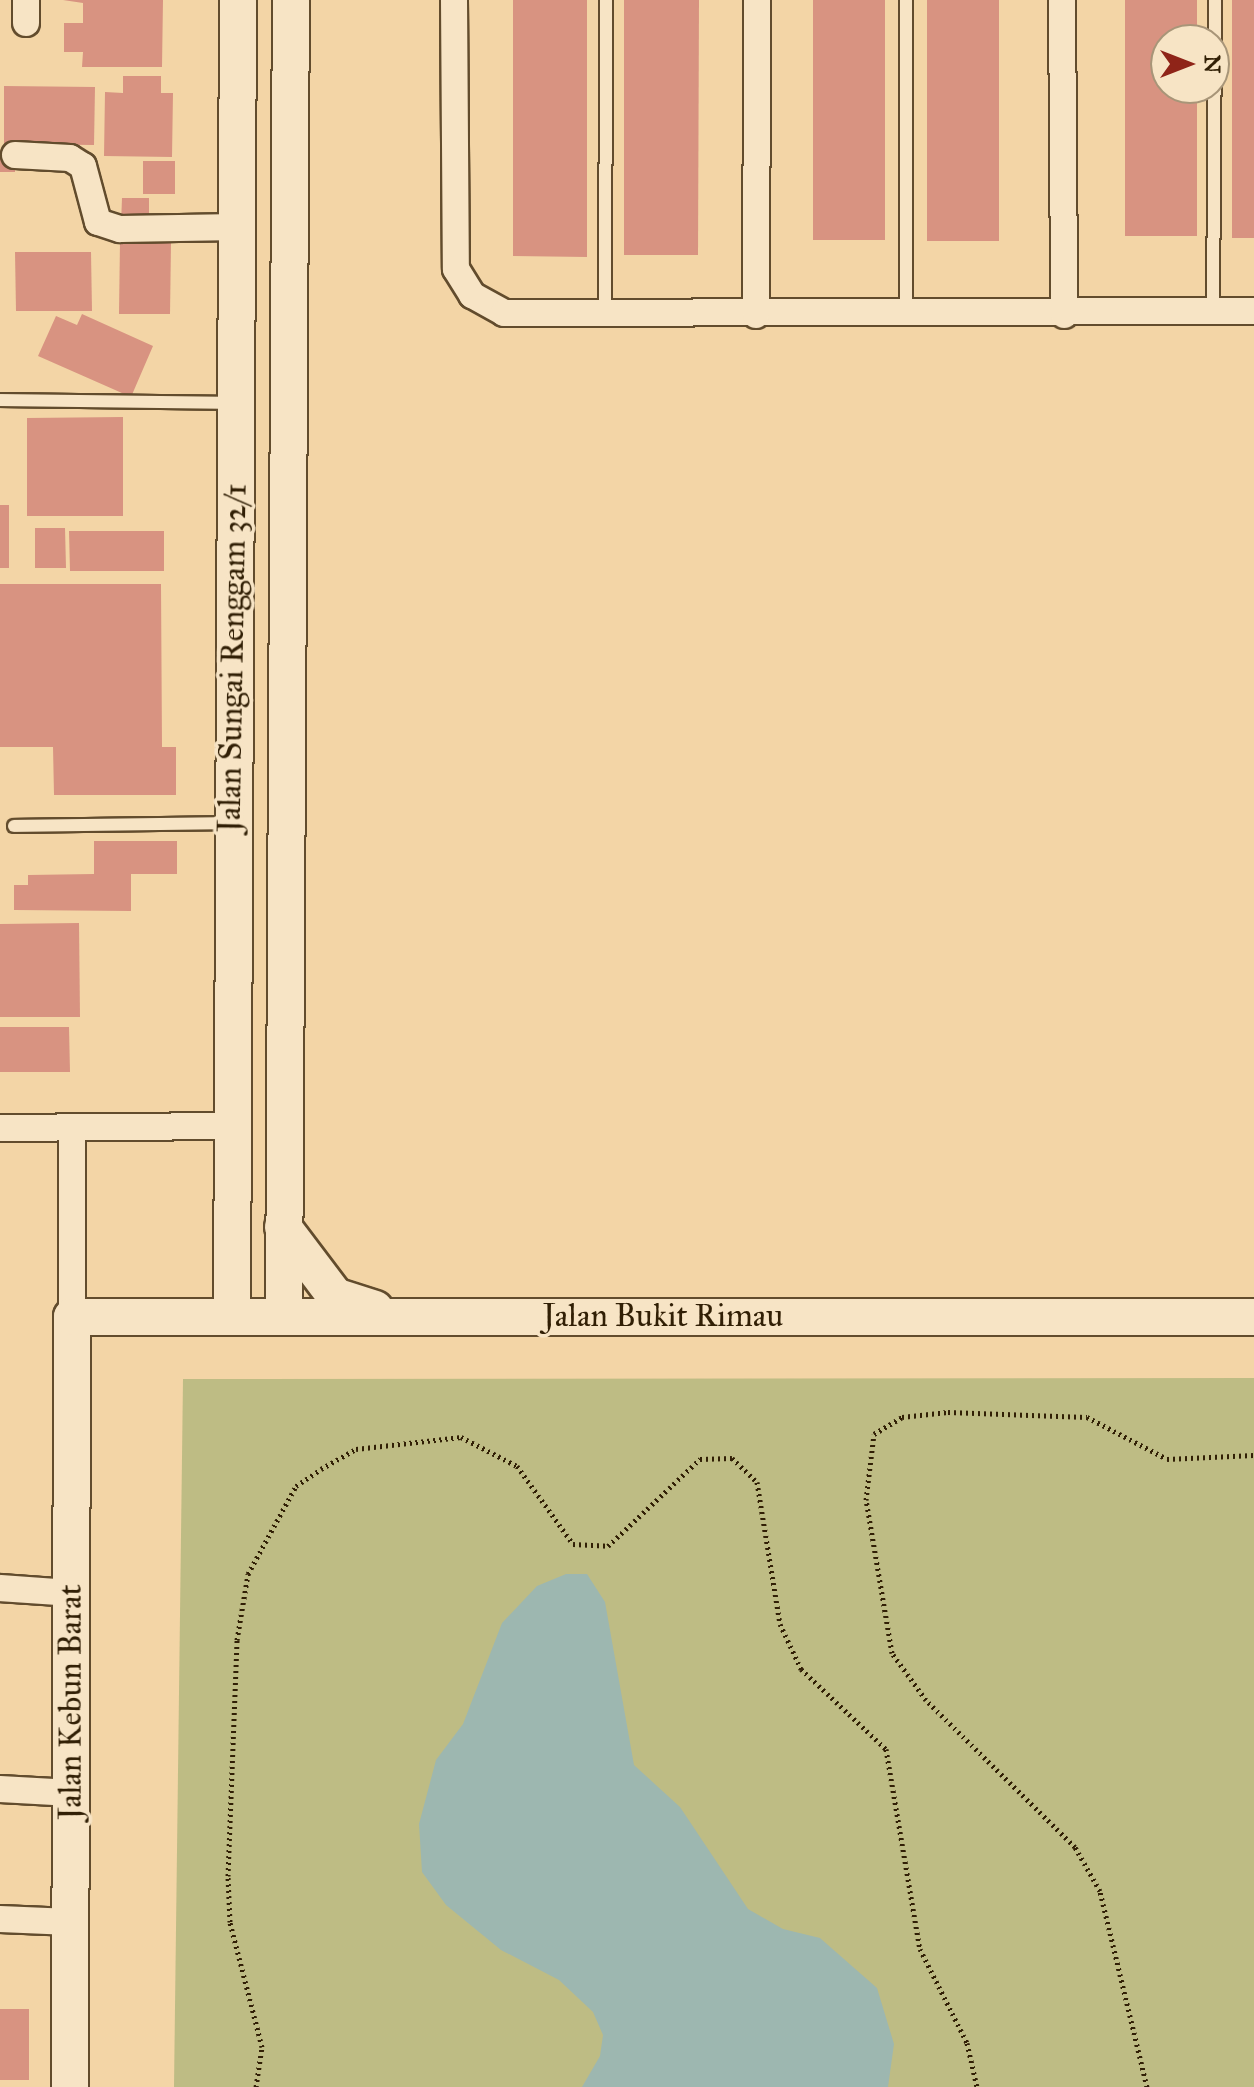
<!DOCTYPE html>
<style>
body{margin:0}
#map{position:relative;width:1254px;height:2087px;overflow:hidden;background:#f3d5a6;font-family:"IM FELL Great Primer",serif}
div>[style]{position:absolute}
.green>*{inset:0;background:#bebc84}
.water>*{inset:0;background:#9db7b0}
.building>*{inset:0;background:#d89381}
.path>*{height:5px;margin-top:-2.5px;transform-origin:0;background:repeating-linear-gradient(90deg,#311f05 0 2px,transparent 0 6px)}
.roads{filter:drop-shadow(2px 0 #624c2d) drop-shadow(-2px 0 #624c2d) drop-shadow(0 2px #624c2d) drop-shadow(0 -2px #624c2d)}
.lane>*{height:12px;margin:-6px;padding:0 6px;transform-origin:6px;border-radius:6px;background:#f7e4c5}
.street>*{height:26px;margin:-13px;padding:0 13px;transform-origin:13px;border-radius:13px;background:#f7e4c5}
.secondary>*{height:36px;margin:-18px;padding:0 18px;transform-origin:18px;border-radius:18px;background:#f7e4c5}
span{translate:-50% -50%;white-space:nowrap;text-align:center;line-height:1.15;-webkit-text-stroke:7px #f7e4c5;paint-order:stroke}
.street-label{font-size:32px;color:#311f05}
.north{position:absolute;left:1150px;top:24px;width:80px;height:80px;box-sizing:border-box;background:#f7e4c5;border:2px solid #a89578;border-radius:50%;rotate:90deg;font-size:22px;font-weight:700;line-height:32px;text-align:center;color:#311f05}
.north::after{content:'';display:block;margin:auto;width:28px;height:36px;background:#8f2418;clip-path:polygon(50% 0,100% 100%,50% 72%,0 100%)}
</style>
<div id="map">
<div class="green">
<i style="clip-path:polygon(1254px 1378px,1254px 2087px,174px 2087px,183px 1379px)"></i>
</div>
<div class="water">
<i style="clip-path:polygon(566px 1574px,587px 1574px,605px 1602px,634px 1765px,680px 1807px,748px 1909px,783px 1929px,820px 1938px,877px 1988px,894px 2044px,888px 2087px,582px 2087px,600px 2056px,603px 2035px,593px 2012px,559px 1980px,501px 1950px,446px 1905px,422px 1872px,419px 1824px,436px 1760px,463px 1724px,502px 1623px,537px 1586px)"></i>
</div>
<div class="building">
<i style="clip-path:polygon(63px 0,163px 0,162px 67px,82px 67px,83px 52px,64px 52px,64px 23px,83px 23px,83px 3px)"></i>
<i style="clip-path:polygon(513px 0,587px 0,587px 257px,513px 256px)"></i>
<i style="clip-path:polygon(624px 0,699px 0,698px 255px,624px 255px)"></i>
<i style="clip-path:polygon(813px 0,885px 0,885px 240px,813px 240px)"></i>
<i style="clip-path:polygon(927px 0,999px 0,999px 241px,927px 241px)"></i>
<i style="clip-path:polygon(1125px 0,1197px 0,1197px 40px,1166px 40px,1166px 88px,1197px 88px,1197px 236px,1125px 236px)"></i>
<i style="clip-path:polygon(1232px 0,1254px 0,1254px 238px,1232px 238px)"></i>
<i style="clip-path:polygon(123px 76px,161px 76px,161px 93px,173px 93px,172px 157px,104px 156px,105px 92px,123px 93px)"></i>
<i style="clip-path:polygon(4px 86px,95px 87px,94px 145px,4px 144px)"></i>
<i style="clip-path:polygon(0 159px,15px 159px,15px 172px,0 172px)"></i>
<i style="clip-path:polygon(143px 161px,175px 161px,175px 194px,143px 194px)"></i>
<i style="clip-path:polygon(122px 198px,149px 198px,149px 225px,121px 225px)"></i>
<i style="clip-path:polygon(120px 242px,171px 243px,170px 314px,119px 314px)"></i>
<i style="clip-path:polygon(15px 252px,91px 252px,92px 311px,16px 311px)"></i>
<i style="clip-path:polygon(82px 314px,153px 346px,131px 397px,38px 356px,56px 316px,77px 325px)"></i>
<i style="clip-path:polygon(123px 417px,123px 516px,27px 516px,27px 418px)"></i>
<i style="clip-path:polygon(0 505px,9px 505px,9px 568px,0 568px)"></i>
<i style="clip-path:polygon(35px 528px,65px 528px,66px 568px,35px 568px)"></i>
<i style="clip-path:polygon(69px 531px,164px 531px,164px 571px,70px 571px)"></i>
<i style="clip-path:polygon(0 584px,161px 584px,162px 747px,176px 747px,176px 795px,54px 795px,53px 747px,0 747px)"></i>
<i style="clip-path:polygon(94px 841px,177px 841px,177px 874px,131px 874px,131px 911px,14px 910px,14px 885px,28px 885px,28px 875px,94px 874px)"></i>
<i style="clip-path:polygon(79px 923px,80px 1017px,0 1017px,0 924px)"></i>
<i style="clip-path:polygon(0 1027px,69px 1027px,70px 1072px,0 1072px)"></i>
<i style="clip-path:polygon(0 2009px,29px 2009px,29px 2080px,0 2080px)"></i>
</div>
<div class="path">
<i style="left:256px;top:2087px;width:40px;rotate:-81.5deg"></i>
<i style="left:262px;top:2047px;width:129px;rotate:-104.4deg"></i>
<i style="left:230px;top:1922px;width:46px;rotate:-92.5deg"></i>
<i style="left:228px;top:1876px;width:236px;rotate:-87.8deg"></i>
<i style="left:237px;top:1640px;width:67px;rotate:-80.5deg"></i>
<i style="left:248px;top:1574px;width:100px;rotate:-61.4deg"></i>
<i style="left:296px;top:1486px;width:30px;rotate:-34deg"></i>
<i style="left:321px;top:1469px;width:40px;rotate:-29.7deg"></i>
<i style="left:356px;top:1449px;width:106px;rotate:-6.5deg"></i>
<i style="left:461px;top:1437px;width:63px;rotate:27.4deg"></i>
<i style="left:517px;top:1466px;width:96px;rotate:54.3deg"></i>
<i style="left:573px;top:1544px;width:35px;rotate:3deg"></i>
<i style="left:608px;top:1546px;width:127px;rotate:-43.4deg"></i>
<i style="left:700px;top:1459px;width:32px;rotate:-2deg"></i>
<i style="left:732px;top:1458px;width:35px;rotate:44deg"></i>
<i style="left:757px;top:1482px;width:144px;rotate:80.8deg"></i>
<i style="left:780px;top:1624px;width:50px;rotate:65deg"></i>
<i style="left:801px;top:1669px;width:117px;rotate:43.3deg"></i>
<i style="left:886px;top:1749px;width:203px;rotate:80.4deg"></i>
<i style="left:920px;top:1949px;width:105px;rotate:63.4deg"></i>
<i style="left:967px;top:2043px;width:45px;rotate:77.2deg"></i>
<i style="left:1147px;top:2087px;width:202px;rotate:-103.5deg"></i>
<i style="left:1100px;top:1891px;width:51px;rotate:-119.6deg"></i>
<i style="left:1075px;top:1847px;width:209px;rotate:-135.4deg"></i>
<i style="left:926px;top:1700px;width:58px;rotate:-125.9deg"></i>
<i style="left:892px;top:1653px;width:155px;rotate:-99.6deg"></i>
<i style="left:866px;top:1500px;width:66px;rotate:-83.1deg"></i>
<i style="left:874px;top:1434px;width:33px;rotate:-31deg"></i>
<i style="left:902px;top:1417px;width:46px;rotate:-6.2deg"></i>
<i style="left:948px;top:1412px;width:139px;rotate:2.1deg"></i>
<i style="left:1087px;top:1417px;width:90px;rotate:27.7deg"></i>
<i style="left:1167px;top:1459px;width:87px;rotate:-2.6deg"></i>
</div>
<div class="roads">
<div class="lane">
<i style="left:906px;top:0;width:313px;rotate:90deg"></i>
<i style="left:1213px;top:312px;width:312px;rotate:-89.6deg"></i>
<i style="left:605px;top:313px;width:313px;rotate:-89.8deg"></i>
<i style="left:0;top:400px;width:235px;rotate:0.7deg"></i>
<i style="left:14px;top:826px;width:216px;rotate:-0.8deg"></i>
</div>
<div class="street">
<i style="left:454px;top:0;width:269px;rotate:89.6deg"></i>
<i style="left:456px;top:269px;width:31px;rotate:58deg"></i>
<i style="left:472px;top:295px;width:37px;rotate:29deg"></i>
<i style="left:504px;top:313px;width:750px;rotate:-0.15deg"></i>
<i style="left:1062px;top:0;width:315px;rotate:89.6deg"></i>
<i style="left:26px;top:23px;width:23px;rotate:-90deg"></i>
<i style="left:15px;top:155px;width:55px;rotate:3.1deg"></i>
<i style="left:70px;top:158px;width:15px;rotate:32deg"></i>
<i style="left:83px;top:166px;width:58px;rotate:75deg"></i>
<i style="left:98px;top:222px;width:23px;rotate:18deg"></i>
<i style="left:120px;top:229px;width:118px;rotate:-1deg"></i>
<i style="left:756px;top:315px;width:315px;rotate:-89.8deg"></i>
<i style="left:0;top:1128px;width:230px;rotate:-0.5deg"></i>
<i style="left:72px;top:1128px;width:189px;rotate:90deg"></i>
<i style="left:0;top:1588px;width:71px;rotate:4deg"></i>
<i style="left:0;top:1789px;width:72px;rotate:3.2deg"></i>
<i style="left:0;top:1919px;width:71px;rotate:2.4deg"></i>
</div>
<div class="secondary">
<i style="left:283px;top:1227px;width:86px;rotate:53deg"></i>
<i style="left:335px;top:1296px;width:42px;rotate:18deg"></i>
<i style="left:232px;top:1316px;width:1316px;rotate:-89.74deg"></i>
<i style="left:284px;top:1316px;width:1316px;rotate:-89.7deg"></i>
<i style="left:70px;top:2087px;width:770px;rotate:-89.85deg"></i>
<i style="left:72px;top:1317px;width:1182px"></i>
</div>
</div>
<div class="street-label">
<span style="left:233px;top:658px;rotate:-89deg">Jalan Sungai Renggam 32/1</span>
<span style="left:663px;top:1316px">Jalan Bukit Rimau</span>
<span style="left:71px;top:1702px;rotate:-90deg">Jalan Kebun Barat</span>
</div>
<div class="north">N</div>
</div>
